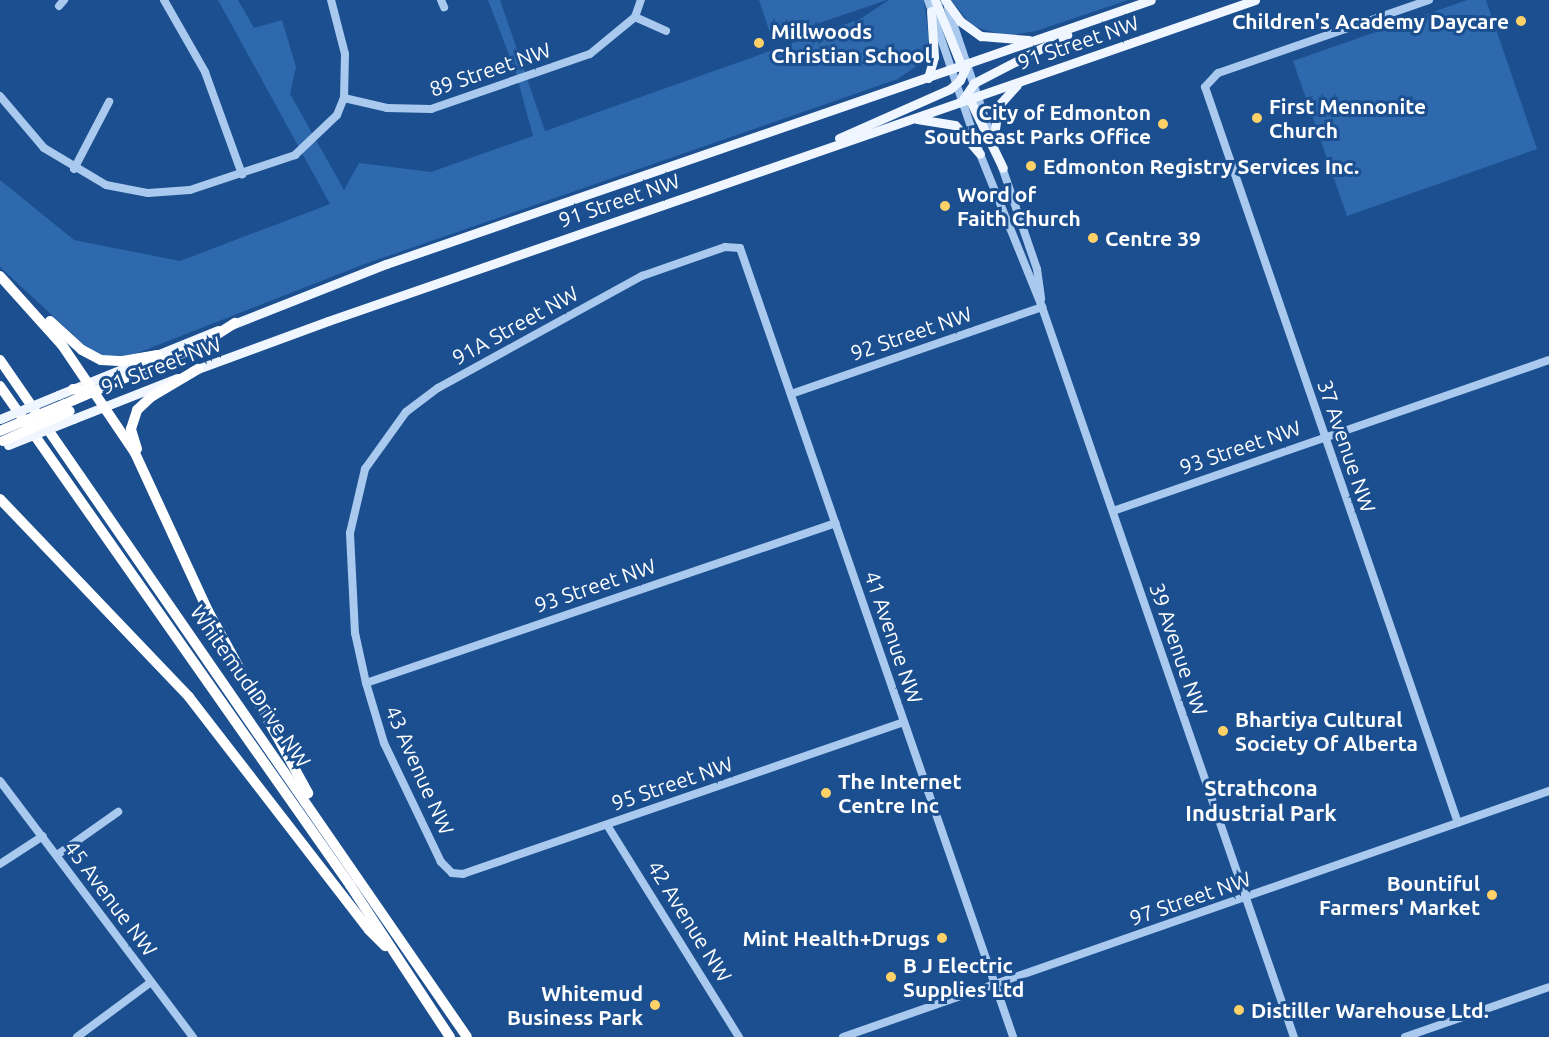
<!DOCTYPE html>
<style>
body{margin:0}
#map{position:relative;width:1549px;height:1037px;overflow:hidden;background:#1b4f8f;font-family:Ubuntu,sans-serif}
div>[style]{position:absolute}
.green>*{inset:0;background:#2e69ad}
.minor>*{height:8px;margin:-4px;padding:0 4px;transform-origin:4px;border-radius:4px;background:#a9c9ee}
.major>*{height:9px;margin:-4.5px;padding:0 4.5px;transform-origin:4.5px;border-radius:4.5px;background:#f0f6ff}
.highway>*{height:10px;margin:-5px;padding:0 5px;transform-origin:5px;border-radius:5px;background:#fff}
.major-bridge>*{height:9px;margin:-4.5px;padding:0 4.5px;transform-origin:4.5px;border-radius:4.5px;background:#f0f6ff}
.highway-bridge>*{height:10px;margin:-5px;padding:0 5px;transform-origin:5px;border-radius:5px;background:#fff}
.dots>*{width:16px;height:16px;translate:-50% -50%;box-sizing:border-box;border:3px solid #1b4f8f;border-radius:50%}
span{translate:-50% -50%;white-space:nowrap;text-align:center;line-height:1.15;-webkit-text-stroke:6px #1b4f8f;paint-order:stroke}
.poi-label{font-size:21px;color:#fff;font-weight:700}
.right{translate:-100% -50%;text-align:right}
.left{translate:0 -50%;text-align:left}
.street-label{font-size:21px;color:#fff}
.neighbourhood-label{font-size:22px;color:#fff;font-weight:700}
</style>
<div id="map">
<div class="green">
<i style="clip-path:polygon(218px 0,238px 0,254px 28px,282px 20px,296px 67px,290px 94px,344px 190px,359px 163px,431px 172px,533px 136px,516px 73px,488px 0,500px 0,545px 131px,860px 19px,889px 0,924px 0,929px 40px,919px 64px,898px 79px,362px 265px,135px 354px,115px 358px,93px 353px,0 267px,0 180px,74px 240px,180px 261px,330px 204px)"></i>
<i style="clip-path:polygon(759px 0,887px 0,772px 39px)"></i>
<i style="clip-path:polygon(951px 0,1128px 0,1036px 31px,1006px 36px,972px 26px)"></i>
<i style="clip-path:polygon(1467px 0,1486px 0,1537px 149px,1347px 216px,1293px 61px)"></i>
</div>
<div class="minor">
<i style="left:164px;top:0;width:83px;rotate:60.3deg"></i>
<i style="left:205px;top:72px;width:109px;rotate:70.1deg"></i>
<i style="left:441px;top:0;width:8px;rotate:67deg"></i>
<i style="left:928px;top:0;width:163px;rotate:71.3deg"></i>
<i style="left:980px;top:154px;width:165px;rotate:67.9deg"></i>
<i style="left:1042px;top:307px;width:772px;rotate:70.96deg"></i>
<i style="left:1429px;top:0;width:223px;rotate:160.9deg"></i>
<i style="left:1218px;top:73px;width:19px;rotate:133deg"></i>
<i style="left:1205px;top:87px;width:778px;rotate:71.03deg"></i>
<i style="left:59px;top:6px;width:8px;rotate:-50deg"></i>
<i style="left:948px;top:8px;width:135px;rotate:71.4deg"></i>
<i style="left:635px;top:17px;width:34px;rotate:24deg"></i>
<i style="left:635px;top:17px;width:18px;rotate:-71deg"></i>
<i style="left:0;top:96px;width:68px;rotate:49.8deg"></i>
<i style="left:44px;top:148px;width:72px;rotate:30.8deg"></i>
<i style="left:106px;top:185px;width:43px;rotate:10.8deg"></i>
<i style="left:148px;top:193px;width:42px;rotate:-4.1deg"></i>
<i style="left:190px;top:190px;width:111px;rotate:-18.4deg"></i>
<i style="left:295px;top:155px;width:58px;rotate:-43.6deg"></i>
<i style="left:337px;top:115px;width:18px;rotate:-68deg"></i>
<i style="left:344px;top:98px;width:44px;rotate:-88.7deg"></i>
<i style="left:345px;top:54px;width:56px;rotate:-104.5deg"></i>
<i style="left:344px;top:98px;width:44px;rotate:13.1deg"></i>
<i style="left:387px;top:108px;width:44px;rotate:1.3deg"></i>
<i style="left:431px;top:109px;width:168px;rotate:-19.1deg"></i>
<i style="left:590px;top:54px;width:58px;rotate:-39.4deg"></i>
<i style="left:1001px;top:164px;width:111px;rotate:71.1deg"></i>
<i style="left:1037px;top:269px;width:30px;rotate:82deg"></i>
<i style="left:74px;top:169px;width:76px;rotate:-62.4deg"></i>
<i style="left:791px;top:394px;width:266px;rotate:-19.1deg"></i>
<i style="left:1113px;top:511px;width:461px;rotate:-19.1deg"></i>
<i style="left:366px;top:683px;width:496px;rotate:-18.8deg"></i>
<i style="left:904px;top:722px;width:466px;rotate:161deg"></i>
<i style="left:463px;top:874px;width:11px;rotate:-175deg"></i>
<i style="left:452px;top:873px;width:16px;rotate:-135deg"></i>
<i style="left:441px;top:862px;width:132px;rotate:-115.6deg"></i>
<i style="left:384px;top:743px;width:63px;rotate:-106.7deg"></i>
<i style="left:366px;top:683px;width:51px;rotate:-102.4deg"></i>
<i style="left:355px;top:633px;width:100px;rotate:-92.9deg"></i>
<i style="left:350px;top:533px;width:66px;rotate:-76.8deg"></i>
<i style="left:365px;top:469px;width:70px;rotate:-54.3deg"></i>
<i style="left:406px;top:412px;width:40px;rotate:-37deg"></i>
<i style="left:438px;top:388px;width:233px;rotate:-28.8deg"></i>
<i style="left:642px;top:276px;width:88px;rotate:-19.3deg"></i>
<i style="left:725px;top:247px;width:15px;rotate:4deg"></i>
<i style="left:740px;top:248px;width:575px;rotate:70.9deg"></i>
<i style="left:928px;top:791px;width:260px;rotate:70.9deg"></i>
<i style="left:0;top:781px;width:321px;rotate:53deg"></i>
<i style="left:607px;top:825px;width:250px;rotate:58.1deg"></i>
<i style="left:57px;top:855px;width:75px;rotate:-35.2deg"></i>
<i style="left:0;top:864px;width:51px;rotate:-33.1deg"></i>
<i style="left:77px;top:1037px;width:92px;rotate:-36.6deg"></i>
<i style="left:843px;top:1037px;width:748px;rotate:-19.21deg"></i>
<i style="left:1405px;top:1037px;width:152px;rotate:-19.1deg"></i>
</div>
<div class="major">
<i style="left:935px;top:0;width:75px;rotate:68.2deg"></i>
<i style="left:945px;top:0;width:26px;rotate:54deg"></i>
<i style="left:960px;top:21px;width:26px;rotate:36deg"></i>
<i style="left:981px;top:36px;width:48px;rotate:4.8deg"></i>
<i style="left:928px;top:78px;width:22px;rotate:-74deg"></i>
<i style="left:934px;top:57px;width:46px;rotate:-93.7deg"></i>
<i style="left:967px;top:94px;width:82px;rotate:64.1deg"></i>
<i style="left:962px;top:101px;width:22px;rotate:-56deg"></i>
<i style="left:974px;top:83px;width:105px;rotate:-27.3deg"></i>
<i style="left:917px;top:119px;width:38px;rotate:9deg"></i>
<i style="left:955px;top:125px;width:38px;rotate:49deg"></i>
<i style="left:839px;top:138px;width:121px;rotate:-23.8deg"></i>
<i style="left:950px;top:89px;width:13px;rotate:-42deg"></i>
<i style="left:960px;top:80px;width:17px;rotate:-66deg"></i>
<i style="left:993px;top:143px;width:37px;rotate:-82deg"></i>
<i style="left:998px;top:106px;width:28px;rotate:-48deg"></i>
<i style="left:231px;top:325px;width:167px;rotate:-21.5deg"></i>
<i style="left:386px;top:264px;width:809px;rotate:-19.04deg"></i>
<i style="left:192px;top:371px;width:145px;rotate:-20.2deg"></i>
<i style="left:328px;top:321px;width:981px;rotate:-19.1deg"></i>
<i style="left:58px;top:395px;width:173px;rotate:-22.1deg"></i>
<i style="left:73px;top:419px;width:112px;rotate:-21.5deg"></i>
</div>
<div class="highway">
<i style="left:0;top:276px;width:93px;rotate:48.1deg"></i>
<i style="left:62px;top:345px;width:130px;rotate:55.9deg"></i>
<i style="left:135px;top:453px;width:174px;rotate:65.2deg"></i>
<i style="left:208px;top:611px;width:208px;rotate:61.2deg"></i>
<i style="left:50px;top:321px;width:43px;rotate:42.2deg"></i>
<i style="left:82px;top:350px;width:21px;rotate:28deg"></i>
<i style="left:101px;top:360px;width:22px;rotate:3deg"></i>
<i style="left:123px;top:361px;width:35px;rotate:-10deg"></i>
<i style="left:0;top:360px;width:822px;rotate:55.4deg"></i>
<i style="left:0;top:386px;width:610px;rotate:54.95deg"></i>
<i style="left:350px;top:885px;width:182px;rotate:56.7deg"></i>
<i style="left:73px;top:389px;width:20px;rotate:11deg"></i>
<i style="left:65px;top:404px;width:146px;rotate:-23.4deg"></i>
<i style="left:199px;top:346px;width:43px;rotate:-32.6deg"></i>
<i style="left:137px;top:449px;width:21px;rotate:-107deg"></i>
<i style="left:131px;top:429px;width:20px;rotate:-72deg"></i>
<i style="left:137px;top:410px;width:19px;rotate:-43deg"></i>
<i style="left:151px;top:397px;width:55px;rotate:-30.8deg"></i>
<i style="left:0;top:499px;width:274px;rotate:46.3deg"></i>
<i style="left:189px;top:697px;width:294px;rotate:52.3deg"></i>
<i style="left:369px;top:930px;width:23px;rotate:45deg"></i>
</div>
<div class="major-bridge">
<i style="left:0;top:419px;width:63px;rotate:-22.5deg"></i>
<i style="left:8px;top:445px;width:70px;rotate:-21.8deg"></i>
</div>
<div class="highway-bridge">
<i style="left:0;top:431px;width:70px;rotate:-22.6deg"></i>
<i style="left:3px;top:441px;width:73px;rotate:-24.1deg"></i>
</div>
<div class="dots">
<i style="left:1521px;top:21px;background:#ffd166"></i>
<i style="left:759px;top:43px;background:#ffd166"></i>
<i style="left:1257px;top:118px;background:#ffd166"></i>
<i style="left:1163px;top:124px;background:#ffd166"></i>
<i style="left:1031px;top:166px;background:#ffd166"></i>
<i style="left:945px;top:206px;background:#ffd166"></i>
<i style="left:1093px;top:238px;background:#ffd166"></i>
<i style="left:1223px;top:731px;background:#ffd166"></i>
<i style="left:826px;top:793px;background:#ffd166"></i>
<i style="left:1492px;top:895px;background:#ffd166"></i>
<i style="left:942px;top:938px;background:#ffd166"></i>
<i style="left:891px;top:977px;background:#ffd166"></i>
<i style="left:655px;top:1005px;background:#ffd166"></i>
<i style="left:1239px;top:1010px;background:#ffd166"></i>
</div>
<div class="poi-label">
<span class="right" style="left:1509px;top:21px">Children's Academy Daycare</span>
<span class="left" style="left:771px;top:43px">Millwoods<br>Christian School</span>
<span class="left" style="left:1269px;top:118px">First Mennonite<br>Church</span>
<span class="right" style="left:1151px;top:124px">City of Edmonton<br>Southeast Parks Office</span>
<span class="left" style="left:1043px;top:166px">Edmonton Registry Services Inc.</span>
<span class="left" style="left:957px;top:206px">Word of<br>Faith Church</span>
<span class="left" style="left:1105px;top:238px">Centre 39</span>
<span class="left" style="left:1235px;top:731px">Bhartiya Cultural<br>Society Of Alberta</span>
<span class="left" style="left:838px;top:793px">The Internet<br>Centre Inc</span>
<span class="right" style="left:1480px;top:895px">Bountiful<br>Farmers' Market</span>
<span class="right" style="left:930px;top:938px">Mint Health+Drugs</span>
<span class="left" style="left:903px;top:977px">B J Electric<br>Supplies Ltd</span>
<span class="right" style="left:643px;top:1005px">Whitemud<br>Business Park</span>
<span class="left" style="left:1251px;top:1010px">Distiller Warehouse Ltd.</span>
</div>
<div class="street-label">
<span style="left:1078px;top:42px;rotate:-19deg">91 Street NW</span>
<span style="left:490px;top:69px;rotate:-19deg">89 Street NW</span>
<span style="left:619px;top:200px;rotate:-19deg">91 Street NW</span>
<span style="left:515px;top:325px;rotate:-29deg">91A Street NW</span>
<span style="left:911px;top:333px;rotate:-19deg">92 Street NW</span>
<span style="left:161px;top:365px;rotate:-21deg">91 Street NW</span>
<span style="left:1347px;top:446px;rotate:71deg">37 Avenue NW</span>
<span style="left:1240px;top:447px;rotate:-19deg">93 Street NW</span>
<span style="left:595px;top:585px;rotate:-19deg">93 Street NW</span>
<span style="left:894px;top:637px;rotate:71deg">41 Avenue NW</span>
<span style="left:1179px;top:649px;rotate:71deg">39 Avenue NW</span>
<span style="left:251px;top:686px;rotate:55deg">Whitemud Drive NW</span>
<span style="left:420px;top:770px;rotate:66deg">43 Avenue NW</span>
<span style="left:672px;top:783px;rotate:-19deg">95 Street NW</span>
<span style="left:111px;top:898px;rotate:53deg">45 Avenue NW</span>
<span style="left:1190px;top:898px;rotate:-19deg">97 Street NW</span>
<span style="left:690px;top:921px;rotate:58deg">42 Avenue NW</span>
</div>
<div class="neighbourhood-label">
<span style="left:1261px;top:800px">Strathcona<br>Industrial Park</span>
</div>
</div>
